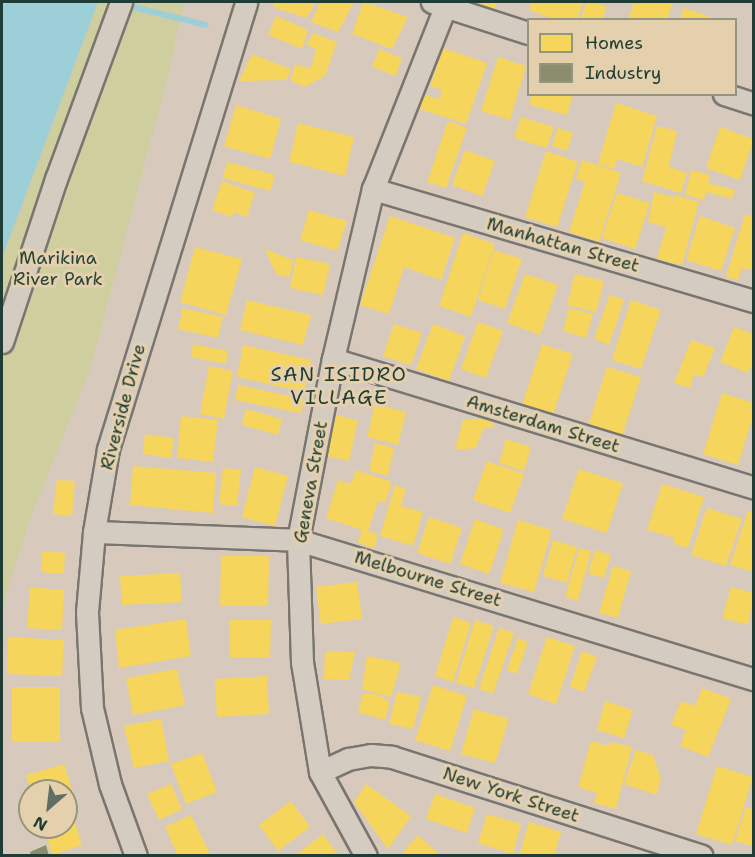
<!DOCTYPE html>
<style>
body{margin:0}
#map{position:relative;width:755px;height:857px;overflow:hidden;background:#d8c9bd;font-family:"Shantell Sans",sans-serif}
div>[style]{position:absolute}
.green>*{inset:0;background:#cece9f}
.water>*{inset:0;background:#9dcfd8}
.homes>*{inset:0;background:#f6d55c}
.industry>*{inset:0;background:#8c8c6e}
.stream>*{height:6px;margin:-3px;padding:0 3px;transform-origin:3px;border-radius:3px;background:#9dcfd8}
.roads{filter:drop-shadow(2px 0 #78766f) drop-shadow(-2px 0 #78766f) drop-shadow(0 2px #78766f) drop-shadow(0 -2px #78766f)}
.street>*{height:21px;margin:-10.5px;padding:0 10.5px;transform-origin:10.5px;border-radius:10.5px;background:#d4ccc0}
span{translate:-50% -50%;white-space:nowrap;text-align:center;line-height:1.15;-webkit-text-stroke:6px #e5d0ae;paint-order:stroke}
.street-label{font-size:18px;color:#1f3d34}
.park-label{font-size:18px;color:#274438}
.neighbourhood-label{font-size:20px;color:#1f3d34;letter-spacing:1.5px}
.frame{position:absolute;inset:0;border:3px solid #1f3d34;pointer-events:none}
.legend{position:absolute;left:527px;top:18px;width:210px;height:78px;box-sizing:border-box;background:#e5d0ae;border:2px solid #96957d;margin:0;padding:8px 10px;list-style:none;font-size:18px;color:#1f3d34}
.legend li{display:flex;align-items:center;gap:12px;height:30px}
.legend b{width:30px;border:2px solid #96957d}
.north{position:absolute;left:18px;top:779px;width:60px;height:60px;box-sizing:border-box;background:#e5d0ae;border:2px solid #96957d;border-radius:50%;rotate:208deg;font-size:16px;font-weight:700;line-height:24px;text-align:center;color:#1f3d34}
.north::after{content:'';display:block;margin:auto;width:21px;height:27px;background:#606e64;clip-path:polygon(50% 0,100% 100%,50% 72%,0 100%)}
</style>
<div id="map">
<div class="green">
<i style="clip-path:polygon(98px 2px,184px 2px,169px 71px,91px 367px,28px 524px,2px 610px,2px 258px)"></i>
</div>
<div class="water">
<i style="clip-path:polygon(2px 2px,98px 2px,2px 258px)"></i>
</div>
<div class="homes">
<i style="clip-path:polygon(274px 2px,315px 2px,307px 18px,273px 7px)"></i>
<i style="clip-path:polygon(320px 2px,354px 2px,338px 32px,311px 22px)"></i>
<i style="clip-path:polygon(363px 2px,408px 17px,392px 49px,352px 34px)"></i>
<i style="clip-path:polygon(461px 2px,497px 2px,493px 13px)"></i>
<i style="clip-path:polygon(532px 2px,583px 2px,577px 20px,557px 20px,529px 10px)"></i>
<i style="clip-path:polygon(587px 2px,607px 6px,602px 20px,580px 20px)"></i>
<i style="clip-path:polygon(634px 2px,673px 2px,667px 20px,628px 20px)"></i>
<i style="clip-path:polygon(683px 8px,714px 18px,714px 20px,680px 20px)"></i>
<i style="clip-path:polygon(276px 16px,308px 30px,302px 49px,268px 35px)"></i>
<i style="clip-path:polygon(313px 33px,337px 42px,325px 76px,304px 87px,290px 80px,295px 65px,311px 68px,316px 48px,306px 45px)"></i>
<i style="clip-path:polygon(443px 48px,487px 63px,466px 124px,417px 108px,422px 94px,439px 99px,442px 90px,430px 86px)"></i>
<i style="clip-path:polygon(379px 49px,402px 58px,396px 76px,372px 67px)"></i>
<i style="clip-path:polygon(252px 54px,291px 69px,286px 80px,239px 81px)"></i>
<i style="clip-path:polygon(498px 57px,526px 66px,510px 120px,481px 111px)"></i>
<i style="clip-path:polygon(531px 94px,573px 94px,567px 115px,530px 105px)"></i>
<i style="clip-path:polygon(616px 103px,657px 116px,642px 167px,617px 159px,614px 169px,598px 164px)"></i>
<i style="clip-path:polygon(236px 105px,281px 119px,270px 159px,224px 146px)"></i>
<i style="clip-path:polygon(521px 117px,554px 127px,547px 148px,514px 138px)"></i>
<i style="clip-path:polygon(448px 121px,467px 128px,446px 188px,427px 182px)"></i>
<i style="clip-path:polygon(298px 123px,354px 137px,345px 176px,289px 162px)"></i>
<i style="clip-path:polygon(657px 126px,677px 131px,669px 167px,687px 173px,681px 193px,642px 181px)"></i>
<i style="clip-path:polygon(720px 127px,754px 139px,740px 180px,706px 168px)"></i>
<i style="clip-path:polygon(558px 128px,573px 133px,567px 151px,552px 146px)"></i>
<i style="clip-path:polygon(465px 150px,495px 161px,482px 196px,452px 185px)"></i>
<i style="clip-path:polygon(546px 151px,578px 162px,557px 227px,525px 217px)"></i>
<i style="clip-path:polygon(582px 160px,621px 173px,599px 242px,569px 232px,585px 182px,576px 179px)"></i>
<i style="clip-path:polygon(227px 162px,275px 175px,270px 191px,223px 178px)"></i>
<i style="clip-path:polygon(691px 170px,710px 175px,708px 183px,735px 190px,732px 199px,706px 192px,704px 200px,685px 195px)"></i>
<i style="clip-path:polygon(222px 181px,255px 193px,247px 217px,234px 212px,232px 217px,212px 210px)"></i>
<i style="clip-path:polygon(654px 192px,673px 197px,670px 210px,674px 195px,699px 202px,682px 265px,657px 259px,666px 227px,648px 222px)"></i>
<i style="clip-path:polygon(617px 193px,650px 203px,635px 249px,602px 238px)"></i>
<i style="clip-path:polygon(309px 210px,347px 221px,337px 251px,300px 240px)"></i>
<i style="clip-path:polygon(745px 214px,754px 217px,754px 271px,742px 268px,738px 280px,726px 277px)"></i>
<i style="clip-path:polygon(390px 216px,455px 238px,441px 280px,404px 267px,389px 314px,360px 305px)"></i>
<i style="clip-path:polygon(700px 216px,735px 228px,721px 271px,686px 260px)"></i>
<i style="clip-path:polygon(463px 233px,495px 244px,471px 317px,439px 306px)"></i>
<i style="clip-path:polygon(195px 247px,242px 259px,226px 315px,180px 302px)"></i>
<i style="clip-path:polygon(265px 249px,293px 260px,289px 278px,276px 274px)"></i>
<i style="clip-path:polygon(494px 250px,522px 259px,505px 309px,478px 300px)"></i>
<i style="clip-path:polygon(296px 257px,330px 264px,323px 295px,290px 288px)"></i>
<i style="clip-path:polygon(525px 274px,558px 285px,540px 335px,507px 323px)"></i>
<i style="clip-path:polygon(575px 274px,604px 281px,596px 312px,567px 305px)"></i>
<i style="clip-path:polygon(610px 294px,624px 300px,609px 345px,594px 339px)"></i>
<i style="clip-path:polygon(247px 300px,311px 315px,303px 345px,240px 330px)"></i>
<i style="clip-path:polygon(631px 300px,661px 310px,641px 369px,612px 360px)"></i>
<i style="clip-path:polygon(183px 308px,223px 317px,218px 338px,178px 329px)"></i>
<i style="clip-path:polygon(569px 308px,593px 314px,586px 338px,563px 331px)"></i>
<i style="clip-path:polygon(478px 322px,503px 331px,486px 378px,461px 369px)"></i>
<i style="clip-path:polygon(394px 324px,422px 333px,411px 365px,383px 356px)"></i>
<i style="clip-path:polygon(433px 324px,465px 336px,449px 381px,416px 369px)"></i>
<i style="clip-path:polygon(734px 327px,754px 334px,754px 360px,748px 373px,720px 362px)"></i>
<i style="clip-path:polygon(691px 340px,715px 348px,703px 377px,694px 374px,690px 388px,674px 383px)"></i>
<i style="clip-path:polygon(193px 344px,228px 351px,226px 364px,191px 357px)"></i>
<i style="clip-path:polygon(542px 344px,573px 354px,553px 415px,522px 405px)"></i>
<i style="clip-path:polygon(243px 345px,311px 360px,304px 392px,237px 377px)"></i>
<i style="clip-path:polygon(209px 366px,233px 371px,224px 419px,200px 414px)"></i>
<i style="clip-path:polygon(607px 367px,641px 377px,622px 437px,588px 426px)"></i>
<i style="clip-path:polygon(238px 385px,304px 399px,301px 413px,235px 400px)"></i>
<i style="clip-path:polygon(722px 393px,754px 403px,754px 413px,738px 465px,703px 454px)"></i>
<i style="clip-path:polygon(375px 404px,406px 412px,398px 445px,367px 437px)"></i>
<i style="clip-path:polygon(246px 409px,282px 419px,278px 435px,242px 425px)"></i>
<i style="clip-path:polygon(336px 415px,358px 420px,349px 461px,327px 456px)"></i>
<i style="clip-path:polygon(181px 416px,218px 420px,213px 462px,177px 458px)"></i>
<i style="clip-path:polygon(485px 418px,496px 426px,483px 429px,476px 448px,455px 450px,463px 420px)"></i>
<i style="clip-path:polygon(145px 434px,174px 438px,171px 458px,143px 454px)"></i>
<i style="clip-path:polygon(506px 439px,531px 447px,524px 471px,499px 463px)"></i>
<i style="clip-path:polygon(375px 443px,394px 448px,388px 476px,369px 471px)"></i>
<i style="clip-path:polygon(487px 461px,524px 474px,510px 513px,473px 500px)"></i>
<i style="clip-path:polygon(133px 466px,216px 473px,213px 513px,130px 505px)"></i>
<i style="clip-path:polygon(255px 467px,288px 476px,275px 526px,242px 517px)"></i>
<i style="clip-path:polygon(223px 468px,241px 470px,237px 506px,219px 504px)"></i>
<i style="clip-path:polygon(579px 469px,623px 483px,607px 533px,562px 519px)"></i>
<i style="clip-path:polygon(356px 470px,392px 482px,385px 503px,378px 501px,368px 531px,378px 534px,374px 548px,358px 543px,362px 530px,326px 518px,338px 480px,351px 484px)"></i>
<i style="clip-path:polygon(57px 480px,75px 481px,72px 516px,53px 514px)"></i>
<i style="clip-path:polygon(662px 484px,704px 497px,688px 548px,673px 544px,675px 538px,647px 530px)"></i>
<i style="clip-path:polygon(395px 485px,406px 489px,401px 506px,423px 512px,413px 546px,380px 536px)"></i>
<i style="clip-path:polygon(707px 508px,742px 519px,726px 566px,691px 555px)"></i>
<i style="clip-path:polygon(748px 511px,754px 513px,754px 572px,730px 565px)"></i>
<i style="clip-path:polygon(429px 517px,462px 528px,450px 564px,417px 553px)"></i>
<i style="clip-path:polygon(475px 519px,504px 530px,489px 574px,460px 564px)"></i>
<i style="clip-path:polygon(518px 520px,552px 530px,534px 592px,500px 583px)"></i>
<i style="clip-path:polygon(553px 540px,577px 547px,567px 583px,543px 576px)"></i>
<i style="clip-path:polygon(579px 548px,591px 551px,578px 601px,565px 597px)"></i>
<i style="clip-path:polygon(595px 550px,611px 555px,604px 578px,588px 573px)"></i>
<i style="clip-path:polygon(42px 551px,65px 553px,64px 574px,41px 572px)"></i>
<i style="clip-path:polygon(221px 556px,269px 556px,268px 606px,220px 606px)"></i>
<i style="clip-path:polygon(613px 566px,631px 571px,618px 618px,599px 613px)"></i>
<i style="clip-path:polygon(180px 573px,182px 602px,122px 605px,120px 576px)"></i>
<i style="clip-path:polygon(357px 582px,362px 619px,321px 624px,316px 587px)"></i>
<i style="clip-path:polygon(30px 587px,64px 590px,62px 630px,27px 628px)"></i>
<i style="clip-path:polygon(731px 587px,754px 593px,748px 625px,722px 618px)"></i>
<i style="clip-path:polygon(453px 617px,471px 623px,453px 682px,435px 676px)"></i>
<i style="clip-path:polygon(186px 619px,191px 656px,119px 668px,115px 630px)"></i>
<i style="clip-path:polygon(230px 620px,271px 620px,270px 658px,230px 657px)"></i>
<i style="clip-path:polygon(475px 620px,494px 626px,474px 688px,456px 683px)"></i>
<i style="clip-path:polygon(499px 628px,514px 633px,493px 694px,479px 689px)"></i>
<i style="clip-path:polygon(8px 637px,64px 640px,62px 676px,7px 674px)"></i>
<i style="clip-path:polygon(547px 637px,575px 646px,556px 704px,528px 694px)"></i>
<i style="clip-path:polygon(518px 638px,528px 642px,517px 674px,507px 670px)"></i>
<i style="clip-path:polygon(325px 651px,355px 652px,349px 680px,324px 679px)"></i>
<i style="clip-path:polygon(582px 651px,597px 657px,584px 692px,570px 687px)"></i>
<i style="clip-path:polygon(367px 656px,401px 663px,391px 697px,362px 689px)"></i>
<i style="clip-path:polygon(177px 669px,185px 705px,133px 715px,126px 678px)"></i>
<i style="clip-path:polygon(267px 676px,269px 714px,217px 717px,215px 679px)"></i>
<i style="clip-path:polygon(433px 685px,467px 696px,450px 751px,415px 740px)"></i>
<i style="clip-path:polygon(12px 687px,60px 687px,60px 742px,12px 742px)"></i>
<i style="clip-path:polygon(702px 688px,731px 699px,708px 757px,680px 746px,686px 730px,671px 725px,681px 701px,695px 706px)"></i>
<i style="clip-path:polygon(397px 692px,421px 697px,413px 729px,389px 724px)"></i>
<i style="clip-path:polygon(363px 693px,377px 694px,390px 702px,385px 720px,358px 712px)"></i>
<i style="clip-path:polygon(605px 701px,633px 710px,624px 738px,597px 730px)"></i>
<i style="clip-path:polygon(474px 709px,509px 719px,495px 763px,461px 754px)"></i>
<i style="clip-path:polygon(161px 719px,169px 761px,134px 768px,124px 726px)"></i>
<i style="clip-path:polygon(591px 741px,609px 746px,610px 742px,632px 747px,616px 809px,594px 803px,597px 793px,578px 787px)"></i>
<i style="clip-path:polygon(636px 750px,653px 755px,661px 779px,656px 795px,624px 784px)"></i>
<i style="clip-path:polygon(202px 753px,217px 792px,186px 804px,171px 764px)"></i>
<i style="clip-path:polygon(64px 764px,77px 806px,66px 809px,66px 791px,31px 791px,26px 775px)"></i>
<i style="clip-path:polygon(717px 766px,753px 777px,732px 845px,696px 834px)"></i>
<i style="clip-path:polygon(171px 784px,182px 809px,159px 820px,147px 794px)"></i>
<i style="clip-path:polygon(366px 784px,411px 816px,388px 849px,354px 802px)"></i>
<i style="clip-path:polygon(435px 794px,475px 808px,467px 833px,426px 819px)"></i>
<i style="clip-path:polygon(291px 801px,310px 827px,278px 851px,259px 825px)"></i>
<i style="clip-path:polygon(746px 807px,754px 809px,754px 847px,735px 841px)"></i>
<i style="clip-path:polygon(72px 813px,82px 845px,52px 855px,44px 827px,66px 827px,66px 815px)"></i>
<i style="clip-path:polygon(487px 814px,521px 824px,513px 854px,478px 843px)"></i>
<i style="clip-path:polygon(191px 815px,210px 854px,208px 856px,178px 856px,165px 827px)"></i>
<i style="clip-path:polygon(529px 822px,561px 832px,554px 856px,519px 856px)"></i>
<i style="clip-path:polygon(323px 834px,339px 856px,294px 856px)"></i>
<i style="clip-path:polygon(418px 835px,441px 856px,400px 856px)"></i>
</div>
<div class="industry">
<i style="clip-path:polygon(46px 845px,49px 856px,31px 856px,30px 852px)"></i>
</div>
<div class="stream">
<i style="left:125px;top:5px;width:83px;rotate:13.9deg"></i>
</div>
<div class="roads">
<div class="street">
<i style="left:432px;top:2px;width:101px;rotate:17.9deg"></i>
<i style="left:724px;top:94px;width:32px;rotate:18deg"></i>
<i style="left:373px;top:189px;width:397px;rotate:16.4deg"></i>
<i style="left:2px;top:342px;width:172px;rotate:-71.7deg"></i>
<i style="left:56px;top:179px;width:189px;rotate:-69.8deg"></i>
<i style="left:333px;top:359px;width:440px;rotate:17deg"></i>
<i style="left:94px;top:532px;width:204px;rotate:2.2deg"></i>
<i style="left:298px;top:540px;width:477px;rotate:17deg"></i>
<i style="left:320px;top:772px;width:31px;rotate:-25deg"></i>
<i style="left:348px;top:759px;width:23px;rotate:-10deg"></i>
<i style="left:371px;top:755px;width:21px;rotate:5deg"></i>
<i style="left:392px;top:757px;width:325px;rotate:17.7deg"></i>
<i style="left:136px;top:856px;width:77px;rotate:-109.9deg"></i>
<i style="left:110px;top:784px;width:78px;rotate:-103.3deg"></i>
<i style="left:92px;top:708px;width:96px;rotate:-93deg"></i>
<i style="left:87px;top:612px;width:80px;rotate:-85deg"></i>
<i style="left:94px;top:532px;width:84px;rotate:-80.4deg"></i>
<i style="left:108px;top:449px;width:468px;rotate:-72.8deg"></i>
<i style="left:366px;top:856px;width:96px;rotate:-118.7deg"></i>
<i style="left:320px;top:772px;width:111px;rotate:-99.3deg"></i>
<i style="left:302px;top:662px;width:122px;rotate:-91.9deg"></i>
<i style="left:298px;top:540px;width:184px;rotate:-79.1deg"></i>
<i style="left:333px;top:359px;width:175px;rotate:-76.8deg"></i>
<i style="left:373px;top:189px;width:201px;rotate:-68.4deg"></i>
</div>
</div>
<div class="street-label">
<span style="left:563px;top:245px;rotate:16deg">Manhattan Street</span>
<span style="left:123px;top:407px;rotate:-75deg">Riverside Drive</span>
<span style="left:543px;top:424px;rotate:17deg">Amsterdam Street</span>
<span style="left:311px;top:482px;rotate:-80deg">Geneva Street</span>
<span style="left:428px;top:579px;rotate:17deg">Melbourne Street</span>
<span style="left:511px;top:795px;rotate:18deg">New York Street</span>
</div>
<div class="park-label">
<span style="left:58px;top:269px">Marikina<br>River Park</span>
</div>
<div class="neighbourhood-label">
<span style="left:339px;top:386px">SAN ISIDRO<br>VILLAGE</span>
</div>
<div class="frame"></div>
<ul class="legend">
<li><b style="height:16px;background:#f6d55c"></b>Homes</li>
<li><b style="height:16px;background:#8c8c6e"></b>Industry</li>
</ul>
<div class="north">N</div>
</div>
